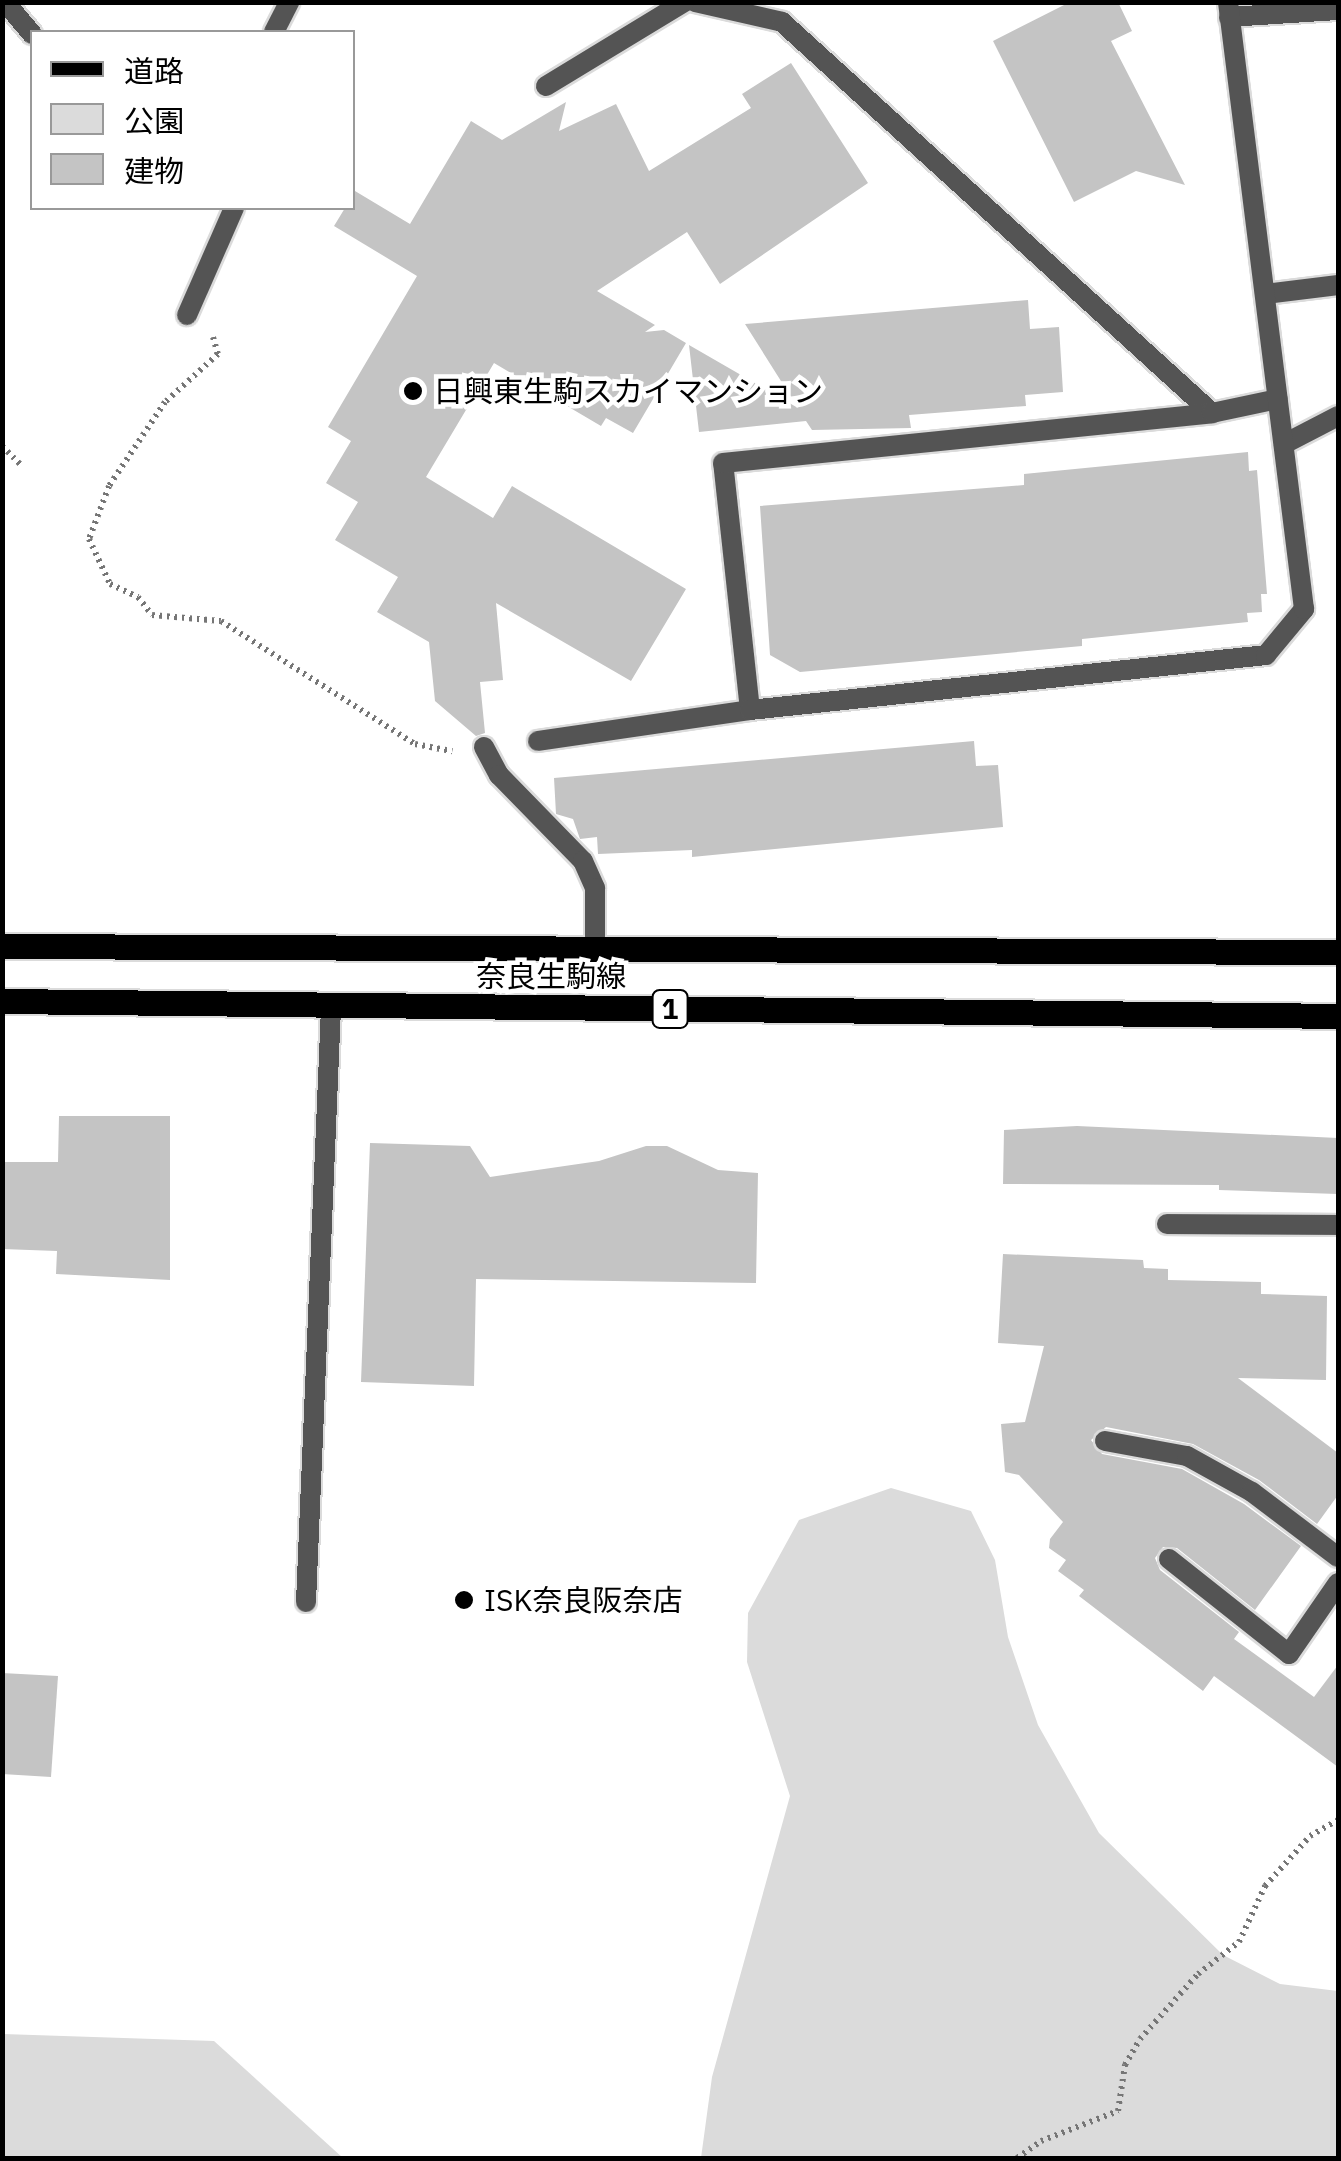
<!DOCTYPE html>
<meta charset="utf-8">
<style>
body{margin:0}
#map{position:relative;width:1341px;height:2161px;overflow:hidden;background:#fff;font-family:"IBM Plex Sans","Noto Sans JP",sans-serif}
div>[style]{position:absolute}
.green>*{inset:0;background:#dbdbdb}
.building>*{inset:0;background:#c4c4c4}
.path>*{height:6px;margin-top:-3px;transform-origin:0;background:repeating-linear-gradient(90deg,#767676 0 2.5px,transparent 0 7.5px)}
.roads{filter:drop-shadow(2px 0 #dbdbdb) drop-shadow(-2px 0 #dbdbdb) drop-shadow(0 2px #dbdbdb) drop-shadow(0 -2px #dbdbdb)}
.lane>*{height:20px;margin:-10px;padding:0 10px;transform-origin:10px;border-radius:10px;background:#545454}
.street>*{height:20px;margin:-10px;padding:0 10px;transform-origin:10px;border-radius:10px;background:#545454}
.primary>*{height:25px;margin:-12.5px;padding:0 12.5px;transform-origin:12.5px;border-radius:12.5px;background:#000}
.dots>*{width:28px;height:28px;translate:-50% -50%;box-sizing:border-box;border:5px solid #fff;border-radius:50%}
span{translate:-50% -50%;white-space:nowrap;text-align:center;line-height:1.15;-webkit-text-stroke:9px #fff;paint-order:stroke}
.shield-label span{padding:2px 8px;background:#fff;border:2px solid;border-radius:8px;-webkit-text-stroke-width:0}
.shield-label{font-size:28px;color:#000;font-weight:700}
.poi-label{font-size:30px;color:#000}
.left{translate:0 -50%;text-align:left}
.street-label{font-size:30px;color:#000}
.frame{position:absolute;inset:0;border:5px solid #000;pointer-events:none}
.legend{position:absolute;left:30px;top:30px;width:325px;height:180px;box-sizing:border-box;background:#fff;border:2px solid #999;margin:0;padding:12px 18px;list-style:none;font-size:30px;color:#000}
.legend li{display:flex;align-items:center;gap:20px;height:50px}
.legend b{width:50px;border:2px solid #999}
</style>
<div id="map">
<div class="green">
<i style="clip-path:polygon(891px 1488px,971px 1511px,995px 1560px,1008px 1637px,1038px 1725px,1099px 1833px,1223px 1955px,1280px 1984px,1338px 1991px,1338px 2158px,701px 2158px,712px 2077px,790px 1796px,747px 1662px,748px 1613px,799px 1520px)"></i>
<i style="clip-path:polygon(3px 2034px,214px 2041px,343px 2158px,3px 2158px)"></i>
</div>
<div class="building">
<i style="clip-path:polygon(1070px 2px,1118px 2px,1132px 31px,1111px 41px,1185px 185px,1136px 171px,1074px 202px,993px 41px)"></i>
<i style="clip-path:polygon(791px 63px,868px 183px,720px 284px,687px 232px,597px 291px,655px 325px,645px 332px,664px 330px,686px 343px,633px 433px,606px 418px,601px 426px,494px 363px,426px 477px,493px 518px,512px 486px,686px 589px,631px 681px,496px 603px,503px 680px,480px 682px,485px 733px,476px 736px,435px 701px,429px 642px,377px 612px,398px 577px,335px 540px,358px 502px,326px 483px,351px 441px,328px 427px,417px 276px,334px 226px,345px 208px,352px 208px,355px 191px,410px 224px,471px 121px,502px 140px,566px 102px,559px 131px,616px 104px,649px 171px,751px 108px,742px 94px)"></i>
<i style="clip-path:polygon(1028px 300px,1030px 329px,1059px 327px,1063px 392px,1025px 395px,1026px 406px,909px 415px,911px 428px,812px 430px,806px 421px,699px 432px,689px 345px,798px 408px,745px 324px)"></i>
<i style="clip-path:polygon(1248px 452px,1249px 471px,1257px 470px,1267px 594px,1261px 594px,1262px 612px,1247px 613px,1248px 622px,1082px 639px,1082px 646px,800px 672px,770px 655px,760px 506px,1024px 485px,1024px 474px)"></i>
<i style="clip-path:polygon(974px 741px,976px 766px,998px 765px,1003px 827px,692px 857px,692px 850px,598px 854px,597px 837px,580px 839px,573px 819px,556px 814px,554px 778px)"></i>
<i style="clip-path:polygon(59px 1116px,170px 1116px,170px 1280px,56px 1274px,57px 1251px,2px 1249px,5px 1162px,58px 1162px)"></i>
<i style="clip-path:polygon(1077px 1126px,1338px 1138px,1338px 1194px,1219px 1190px,1219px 1185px,1003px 1184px,1004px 1130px)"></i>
<i style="clip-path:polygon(370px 1143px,470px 1146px,490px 1177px,599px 1161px,646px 1146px,667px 1146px,718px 1170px,758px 1173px,756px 1283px,476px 1279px,474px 1386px,361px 1382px)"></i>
<i style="clip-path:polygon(1003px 1254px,1143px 1260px,1144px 1268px,1168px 1269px,1168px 1280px,1261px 1282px,1261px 1294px,1327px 1296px,1326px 1380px,1238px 1378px,1338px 1453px,1338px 1495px,1317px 1524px,1259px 1480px,1193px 1444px,1106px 1427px,1091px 1440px,1102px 1454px,1182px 1469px,1244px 1504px,1301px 1546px,1255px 1610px,1177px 1548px,1163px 1547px,1155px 1558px,1160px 1570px,1239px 1632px,1234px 1639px,1314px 1697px,1338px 1665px,1338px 1767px,1214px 1676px,1203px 1691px,1079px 1596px,1084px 1590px,1058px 1571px,1066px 1560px,1049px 1548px,1050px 1539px,1063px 1522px,1019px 1475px,1005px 1472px,1001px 1424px,1025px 1422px,1044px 1346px,998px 1343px)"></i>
<i style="clip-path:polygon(2px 1673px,58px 1676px,51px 1777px,2px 1774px)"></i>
</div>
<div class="path">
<i style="left:213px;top:337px;width:18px;rotate:74deg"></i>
<i style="left:218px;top:354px;width:72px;rotate:137.8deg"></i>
<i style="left:165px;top:402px;width:101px;rotate:123.7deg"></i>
<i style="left:109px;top:486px;width:57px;rotate:110.7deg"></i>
<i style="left:89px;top:539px;width:50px;rotate:65deg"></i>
<i style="left:110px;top:584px;width:31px;rotate:25deg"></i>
<i style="left:138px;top:597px;width:23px;rotate:52deg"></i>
<i style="left:152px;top:615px;width:69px;rotate:5deg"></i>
<i style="left:221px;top:621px;width:230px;rotate:32.4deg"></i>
<i style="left:415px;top:744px;width:38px;rotate:11deg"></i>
<i style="left:2px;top:446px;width:27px;rotate:45deg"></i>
<i style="left:1017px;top:2158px;width:29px;rotate:-35deg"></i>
<i style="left:1041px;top:2141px;width:83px;rotate:-21.3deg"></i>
<i style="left:1118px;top:2111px;width:47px;rotate:-81.3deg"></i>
<i style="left:1125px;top:2065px;width:30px;rotate:-60deg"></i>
<i style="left:1140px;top:2039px;width:87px;rotate:-48.3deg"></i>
<i style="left:1198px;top:1974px;width:52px;rotate:-38deg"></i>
<i style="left:1239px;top:1942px;width:62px;rotate:-65.1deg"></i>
<i style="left:1265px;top:1886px;width:67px;rotate:-48deg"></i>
<i style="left:1310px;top:1836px;width:32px;rotate:-30deg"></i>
</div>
<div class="roads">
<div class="lane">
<i style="left:5px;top:2px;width:42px;rotate:49.8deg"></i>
<i style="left:1265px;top:294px;width:74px;rotate:-7deg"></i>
<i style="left:484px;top:747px;width:32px;rotate:62deg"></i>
<i style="left:499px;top:775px;width:120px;rotate:45.7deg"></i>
<i style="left:583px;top:861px;width:30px;rotate:66deg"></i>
<i style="left:595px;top:888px;width:59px;rotate:90deg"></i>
<i style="left:1169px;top:1559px;width:153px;rotate:38.4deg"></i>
<i style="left:1289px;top:1654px;width:86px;rotate:-55.4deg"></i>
<i style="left:306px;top:1602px;width:595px;rotate:-87.59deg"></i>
</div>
<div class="street">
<i style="left:695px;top:2px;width:89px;rotate:12.9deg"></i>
<i style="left:782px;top:22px;width:581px;rotate:42.28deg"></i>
<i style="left:1229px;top:17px;width:109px;rotate:-3.7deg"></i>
<i style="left:274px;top:32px;width:34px;rotate:-63deg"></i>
<i style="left:546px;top:86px;width:162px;rotate:-31.3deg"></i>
<i style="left:187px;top:315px;width:117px;rotate:-66.3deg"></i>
<i style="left:1284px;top:444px;width:61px;rotate:-27.4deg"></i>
<i style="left:750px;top:710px;width:248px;rotate:-96.2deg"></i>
<i style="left:723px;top:463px;width:492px;rotate:-5.8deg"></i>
<i style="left:1212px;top:413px;width:67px;rotate:-12deg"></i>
<i style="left:538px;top:741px;width:214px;rotate:-8.3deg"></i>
<i style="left:750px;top:710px;width:519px;rotate:-6.08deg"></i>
<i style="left:1266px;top:655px;width:60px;rotate:-50.4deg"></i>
<i style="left:1304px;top:609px;width:612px;rotate:-97.14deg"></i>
<i style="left:1167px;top:1224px;width:171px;rotate:0.3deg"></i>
<i style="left:1105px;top:1441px;width:83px;rotate:10.4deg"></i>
<i style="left:1187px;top:1456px;width:74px;rotate:29deg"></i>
<i style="left:1252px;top:1492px;width:108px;rotate:37.1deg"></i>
</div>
<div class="primary">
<i style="left:2px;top:946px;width:1336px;rotate:0.26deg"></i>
<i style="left:2px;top:1001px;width:1336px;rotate:0.64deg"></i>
</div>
</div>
<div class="dots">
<i style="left:413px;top:391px;background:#000"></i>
<i style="left:464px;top:1600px;background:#000"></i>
</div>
<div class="shield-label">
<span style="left:670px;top:1009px">1</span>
</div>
<div class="poi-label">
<span class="left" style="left:433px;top:391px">日興東生駒スカイマンション</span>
<span class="left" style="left:484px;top:1600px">ISK奈良阪奈店</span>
</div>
<div class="street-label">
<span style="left:551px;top:976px">奈良生駒線</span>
</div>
<div class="frame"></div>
<ul class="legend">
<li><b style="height:12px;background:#000"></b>道路</li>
<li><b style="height:28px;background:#dbdbdb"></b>公園</li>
<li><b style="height:28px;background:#c4c4c4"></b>建物</li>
</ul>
</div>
